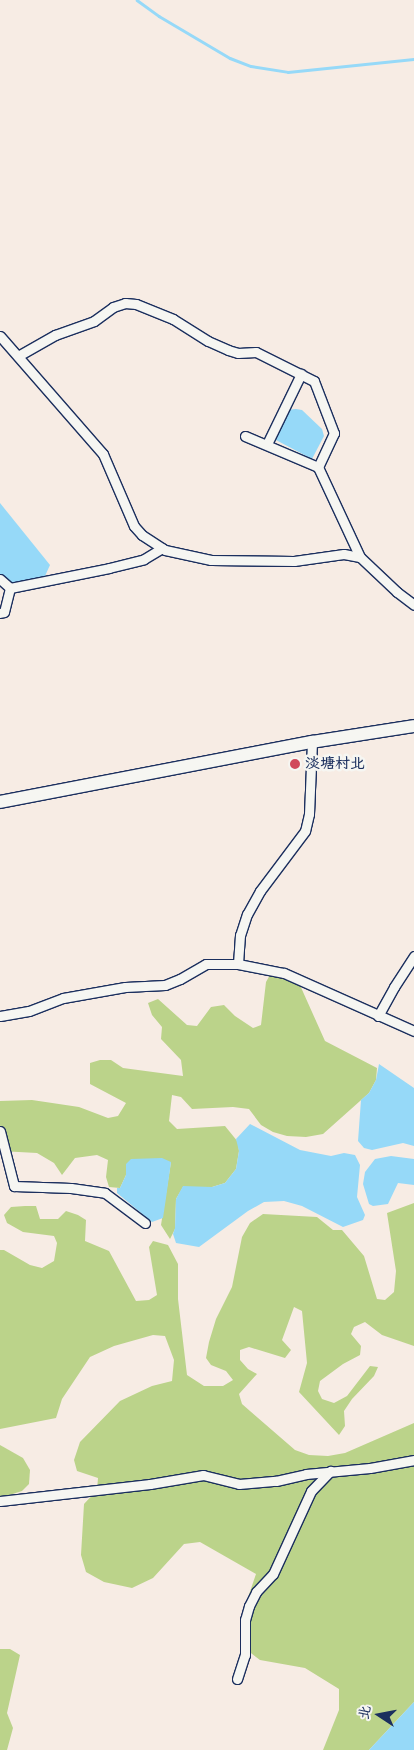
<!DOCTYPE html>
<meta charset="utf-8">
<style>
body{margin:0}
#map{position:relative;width:414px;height:1750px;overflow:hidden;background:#f7ece4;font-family:"Shantell Sans","LXGW WenKai TC",sans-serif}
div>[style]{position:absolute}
.green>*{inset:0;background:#bbd38a}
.water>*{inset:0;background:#96d9f8}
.stream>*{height:2.5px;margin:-1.25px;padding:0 1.25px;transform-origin:1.25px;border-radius:1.25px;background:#96d9f8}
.roads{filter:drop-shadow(1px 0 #1b2f5e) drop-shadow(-1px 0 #1b2f5e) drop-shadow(0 1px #1b2f5e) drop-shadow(0 -1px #1b2f5e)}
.minor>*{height:9px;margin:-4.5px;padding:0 4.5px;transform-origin:4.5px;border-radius:4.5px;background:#f6f6f2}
.secondary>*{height:12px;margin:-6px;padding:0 6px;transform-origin:6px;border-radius:6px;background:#f6f6f2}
.dots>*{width:14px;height:14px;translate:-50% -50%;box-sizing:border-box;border:2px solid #f6f6f2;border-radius:50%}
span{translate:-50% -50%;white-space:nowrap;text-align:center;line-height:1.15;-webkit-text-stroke:5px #f6f6f2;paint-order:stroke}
.poi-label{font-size:15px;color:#1b2f5e;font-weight:700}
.left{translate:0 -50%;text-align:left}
.north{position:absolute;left:354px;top:1690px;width:50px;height:50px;-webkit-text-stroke:4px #f6f6f2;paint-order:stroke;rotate:281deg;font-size:14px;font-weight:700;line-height:20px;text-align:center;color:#1b2f5e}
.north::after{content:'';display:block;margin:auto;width:18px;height:22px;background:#1b2f5e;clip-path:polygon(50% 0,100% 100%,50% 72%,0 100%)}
</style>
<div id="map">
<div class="green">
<i style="clip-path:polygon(275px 966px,295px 974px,325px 1041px,377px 1068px,376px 1080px,369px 1093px,323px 1134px,306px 1137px,287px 1136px,273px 1132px,261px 1125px,249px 1109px,233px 1107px,192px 1109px,181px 1097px,172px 1095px,169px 1121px,177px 1129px,225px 1126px,238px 1142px,239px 1151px,236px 1169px,225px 1183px,212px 1187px,183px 1187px,176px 1199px,175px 1229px,170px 1239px,161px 1225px,171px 1162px,126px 1164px,126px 1175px,120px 1188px,109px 1187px,106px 1177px,108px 1160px,97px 1155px,75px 1158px,62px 1175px,54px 1163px,37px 1153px,0 1151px,0 1101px,32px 1100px,79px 1107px,108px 1118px,118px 1116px,126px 1103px,90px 1084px,90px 1063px,100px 1060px,111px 1060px,123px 1068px,183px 1076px,181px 1060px,161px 1039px,162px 1027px,152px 1015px,148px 1003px,158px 999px,187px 1025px,197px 1026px,211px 1007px,224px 1005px,235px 1016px,253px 1028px,261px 1025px,266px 982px)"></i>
<i style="clip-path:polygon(414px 1203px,414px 1346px,382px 1335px,365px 1322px,354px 1327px,351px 1334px,361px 1346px,360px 1355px,343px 1364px,320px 1381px,318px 1391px,322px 1399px,334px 1403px,347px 1396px,370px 1366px,378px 1367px,374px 1376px,352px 1399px,344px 1411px,345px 1426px,339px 1435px,299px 1392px,307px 1363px,302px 1311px,294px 1307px,282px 1340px,291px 1350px,285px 1358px,249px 1347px,240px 1350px,240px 1360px,248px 1369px,257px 1374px,239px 1394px,242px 1404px,295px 1450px,309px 1455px,328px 1456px,345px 1453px,414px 1423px,414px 1702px,369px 1750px,323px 1750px,339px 1710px,339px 1689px,305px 1668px,260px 1660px,247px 1650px,240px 1633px,243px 1612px,256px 1574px,200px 1542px,184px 1544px,153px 1578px,132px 1588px,104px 1582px,86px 1572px,81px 1555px,84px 1504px,97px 1490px,98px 1478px,77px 1471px,74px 1460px,80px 1442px,120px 1401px,152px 1386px,172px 1381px,174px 1360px,165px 1336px,153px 1335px,114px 1346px,90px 1357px,62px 1399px,56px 1418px,0 1429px,0 1250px,4px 1250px,30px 1265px,42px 1268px,54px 1261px,57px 1243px,54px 1236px,23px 1232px,7px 1223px,4px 1215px,11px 1207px,25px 1206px,36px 1206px,40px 1219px,58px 1219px,66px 1211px,78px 1215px,86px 1220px,85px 1241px,109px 1251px,136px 1301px,149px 1300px,157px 1295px,149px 1247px,153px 1241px,168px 1245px,178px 1264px,178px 1299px,187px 1375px,204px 1386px,223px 1386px,233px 1380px,226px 1371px,211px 1365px,206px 1358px,209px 1342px,216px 1319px,232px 1287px,242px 1237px,250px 1223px,263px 1214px,317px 1217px,333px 1230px,342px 1230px,364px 1256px,377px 1299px,385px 1300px,394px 1292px,396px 1271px,387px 1213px)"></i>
<i style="clip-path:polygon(0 1445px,23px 1458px,30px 1470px,29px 1484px,22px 1491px,0 1498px)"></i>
<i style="clip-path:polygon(0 1649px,10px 1649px,20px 1655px,7px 1713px,13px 1728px,7px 1750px,0 1750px)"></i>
</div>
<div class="water">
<i style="clip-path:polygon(296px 409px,302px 410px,322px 429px,324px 436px,312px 459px,274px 439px,286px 410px)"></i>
<i style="clip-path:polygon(0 503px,50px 565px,45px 576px,17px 584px,7px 581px,0 576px)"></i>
<i style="clip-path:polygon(379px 1064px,414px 1088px,414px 1146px,403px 1143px,372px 1150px,364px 1148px,358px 1141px,361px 1100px,369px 1093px,376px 1080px)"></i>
<i style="clip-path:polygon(250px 1124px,300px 1150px,331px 1156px,344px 1153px,355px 1155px,360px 1165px,357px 1197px,365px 1215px,363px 1220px,343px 1227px,302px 1206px,284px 1201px,264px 1202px,248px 1211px,199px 1247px,176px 1243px,173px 1234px,175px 1228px,176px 1199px,183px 1186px,212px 1187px,225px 1183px,236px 1169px,239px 1151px,236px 1139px)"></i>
<i style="clip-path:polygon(391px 1156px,414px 1159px,414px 1185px,398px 1183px,388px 1204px,373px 1206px,369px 1204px,363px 1184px,365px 1172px,375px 1159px)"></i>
<i style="clip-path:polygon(162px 1158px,171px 1162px,166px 1198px,163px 1218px,152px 1222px,117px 1193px,117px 1188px,120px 1188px,126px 1175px,126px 1164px,131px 1159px)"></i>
<i style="clip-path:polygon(414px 1702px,414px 1750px,369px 1750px)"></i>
</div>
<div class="stream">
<i style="left:137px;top:0;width:27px;rotate:36deg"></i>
<i style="left:159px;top:16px;width:82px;rotate:30.6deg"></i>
<i style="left:230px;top:58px;width:22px;rotate:21deg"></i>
<i style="left:251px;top:66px;width:37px;rotate:9deg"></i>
<i style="left:288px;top:72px;width:127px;rotate:-5.9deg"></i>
</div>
<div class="roads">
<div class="minor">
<i style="left:0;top:336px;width:157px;rotate:48.9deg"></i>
<i style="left:103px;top:454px;width:78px;rotate:66.7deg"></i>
<i style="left:134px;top:526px;width:12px;rotate:48deg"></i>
<i style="left:142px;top:535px;width:27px;rotate:33deg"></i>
<i style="left:165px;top:550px;width:47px;rotate:12.3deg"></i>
<i style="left:211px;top:560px;width:83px;rotate:0.7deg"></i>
<i style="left:294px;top:561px;width:50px;rotate:-8deg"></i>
<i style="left:344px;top:554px;width:16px;rotate:11deg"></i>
<i style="left:18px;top:356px;width:43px;rotate:-29.6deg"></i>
<i style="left:55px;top:335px;width:41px;rotate:-19.7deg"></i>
<i style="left:94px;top:321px;width:24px;rotate:-36deg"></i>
<i style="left:113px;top:307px;width:13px;rotate:-18deg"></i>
<i style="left:125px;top:303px;width:11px;rotate:5deg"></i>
<i style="left:136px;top:304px;width:40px;rotate:22deg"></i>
<i style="left:173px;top:319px;width:41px;rotate:32.2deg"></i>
<i style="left:208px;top:341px;width:22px;rotate:24deg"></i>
<i style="left:228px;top:350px;width:10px;rotate:17deg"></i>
<i style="left:238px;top:353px;width:18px;rotate:-3deg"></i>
<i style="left:256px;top:352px;width:65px;rotate:26.6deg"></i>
<i style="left:314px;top:381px;width:56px;rotate:69deg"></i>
<i style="left:334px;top:433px;width:38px;rotate:115deg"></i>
<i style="left:245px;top:436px;width:79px;rotate:23deg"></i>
<i style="left:318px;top:467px;width:99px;rotate:65deg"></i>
<i style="left:360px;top:557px;width:51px;rotate:43.4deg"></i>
<i style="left:397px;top:592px;width:21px;rotate:37deg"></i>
<i style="left:267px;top:444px;width:78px;rotate:-64.1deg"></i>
<i style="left:0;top:579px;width:13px;rotate:42deg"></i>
<i style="left:10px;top:588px;width:101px;rotate:-11.4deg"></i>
<i style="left:109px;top:568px;width:36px;rotate:-14deg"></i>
<i style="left:144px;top:559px;width:21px;rotate:-31deg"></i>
<i style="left:0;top:613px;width:4px;rotate:-14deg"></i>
<i style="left:4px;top:612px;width:25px;rotate:-76deg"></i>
<i style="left:312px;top:742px;width:72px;rotate:92.4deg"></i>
<i style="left:309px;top:814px;width:17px;rotate:103deg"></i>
<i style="left:305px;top:831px;width:75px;rotate:126.9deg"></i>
<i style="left:260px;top:891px;width:26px;rotate:119deg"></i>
<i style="left:247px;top:914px;width:22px;rotate:108deg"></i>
<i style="left:240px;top:935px;width:29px;rotate:94deg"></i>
<i style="left:238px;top:964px;width:47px;rotate:11.1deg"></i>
<i style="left:284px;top:973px;width:142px;rotate:24deg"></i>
<i style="left:0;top:1016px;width:29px;rotate:-10deg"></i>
<i style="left:29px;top:1011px;width:36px;rotate:-21deg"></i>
<i style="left:63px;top:998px;width:63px;rotate:-10.1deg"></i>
<i style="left:125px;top:987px;width:40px;rotate:-2.9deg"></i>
<i style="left:165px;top:985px;width:16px;rotate:-22deg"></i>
<i style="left:180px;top:979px;width:30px;rotate:-30deg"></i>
<i style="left:206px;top:964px;width:32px"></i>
<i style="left:378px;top:1016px;width:33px;rotate:-61deg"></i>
<i style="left:394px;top:987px;width:37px;rotate:-57deg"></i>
<i style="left:0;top:1131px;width:57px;rotate:75.7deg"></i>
<i style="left:14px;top:1186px;width:57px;rotate:2deg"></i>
<i style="left:71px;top:1188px;width:34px;rotate:8deg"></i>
<i style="left:105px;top:1193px;width:50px;rotate:36.9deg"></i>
<i style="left:0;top:1501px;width:151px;rotate:-6.5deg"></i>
<i style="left:150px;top:1484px;width:54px;rotate:-9.6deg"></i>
<i style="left:203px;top:1475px;width:37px;rotate:14deg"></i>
<i style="left:239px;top:1484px;width:37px;rotate:-5deg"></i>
<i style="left:276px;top:1481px;width:31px;rotate:-13deg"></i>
<i style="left:306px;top:1474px;width:64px;rotate:-5.4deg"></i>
<i style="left:370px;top:1468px;width:45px;rotate:-10.3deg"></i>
<i style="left:237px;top:1679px;width:25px;rotate:-72deg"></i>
<i style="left:245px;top:1655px;width:35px;rotate:-90deg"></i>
<i style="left:245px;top:1620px;width:15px;rotate:-74deg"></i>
<i style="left:249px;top:1606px;width:16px;rotate:-63deg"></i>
<i style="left:256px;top:1592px;width:25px;rotate:-47deg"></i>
<i style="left:273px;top:1574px;width:91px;rotate:-65.4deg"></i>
<i style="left:311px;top:1491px;width:28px;rotate:-46deg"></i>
</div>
<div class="secondary">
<i style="left:0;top:802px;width:318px;rotate:-10.9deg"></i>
<i style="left:312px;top:742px;width:103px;rotate:-8.9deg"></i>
</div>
</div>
<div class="dots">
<i style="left:295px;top:764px;background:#d1495b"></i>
</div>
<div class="poi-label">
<span class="left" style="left:305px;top:764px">淡塘村北</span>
</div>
<div class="north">北</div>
</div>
